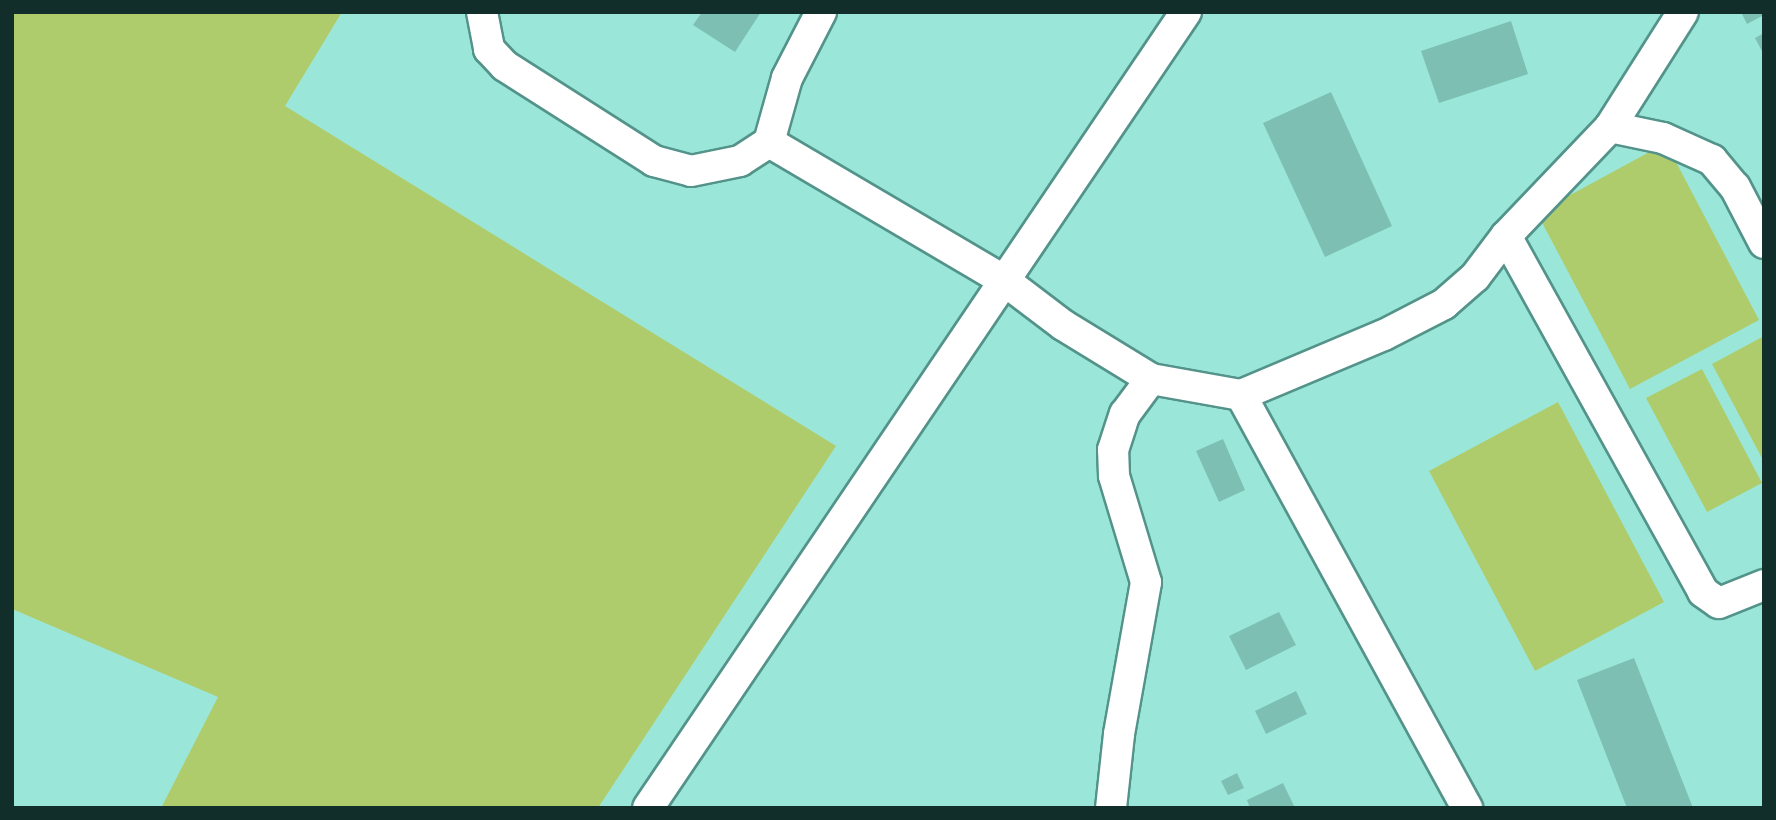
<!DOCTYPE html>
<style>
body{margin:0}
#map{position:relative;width:1776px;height:820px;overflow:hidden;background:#b0f3e8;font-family:Barlow,sans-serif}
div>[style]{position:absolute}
.built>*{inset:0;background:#9ae7da}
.green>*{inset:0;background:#aecc6c}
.building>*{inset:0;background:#7ebfb4}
.roads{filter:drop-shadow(2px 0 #53938a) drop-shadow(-2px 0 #53938a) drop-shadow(0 2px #53938a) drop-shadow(0 -2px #53938a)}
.minor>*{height:30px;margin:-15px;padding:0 15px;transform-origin:15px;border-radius:15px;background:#fff}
span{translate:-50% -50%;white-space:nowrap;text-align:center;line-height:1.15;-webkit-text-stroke:6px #b0f3e8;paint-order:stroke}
.frame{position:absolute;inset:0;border:14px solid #122e2a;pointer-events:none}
</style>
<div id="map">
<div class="built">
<i style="clip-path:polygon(342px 12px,1764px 12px,1764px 808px,598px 808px,835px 446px,284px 106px)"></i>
<i style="clip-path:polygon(12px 609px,219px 697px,161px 808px,12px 808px)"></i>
</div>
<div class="green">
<i style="clip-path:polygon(12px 12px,342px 12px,285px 106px,836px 446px,598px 808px,161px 808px,218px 697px,12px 609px)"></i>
<i style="clip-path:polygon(1666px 143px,1759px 320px,1630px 389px,1537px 213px)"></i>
<i style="clip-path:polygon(1764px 336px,1764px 462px,1712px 364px)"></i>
<i style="clip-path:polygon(1702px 369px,1762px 483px,1707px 512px,1646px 398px)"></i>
<i style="clip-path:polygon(1558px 402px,1664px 602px,1535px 671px,1429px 471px)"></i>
</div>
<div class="building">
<i style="clip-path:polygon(702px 12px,761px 12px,735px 52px,693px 25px)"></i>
<i style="clip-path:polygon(1741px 12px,1764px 12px,1764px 15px,1747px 24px)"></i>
<i style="clip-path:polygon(1511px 21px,1528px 74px,1439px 103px,1421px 51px)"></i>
<i style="clip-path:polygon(1764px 33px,1764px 55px,1755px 38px)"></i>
<i style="clip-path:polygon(1331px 92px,1392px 226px,1325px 257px,1263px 123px)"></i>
<i style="clip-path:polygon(1223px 439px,1245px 490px,1219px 502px,1196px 451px)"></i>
<i style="clip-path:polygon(1279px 612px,1296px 645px,1246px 670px,1229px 636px)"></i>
<i style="clip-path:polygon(1634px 658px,1693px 808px,1627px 808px,1577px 680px)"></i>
<i style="clip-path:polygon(1296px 691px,1307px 714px,1266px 734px,1255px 711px)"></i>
<i style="clip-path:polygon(1237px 773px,1244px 788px,1228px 795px,1221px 781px)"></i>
<i style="clip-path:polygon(1283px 783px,1295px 808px,1250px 808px,1247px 800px)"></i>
</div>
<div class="roads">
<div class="minor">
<i style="left:482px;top:12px;width:38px;rotate:79deg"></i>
<i style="left:489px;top:49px;width:23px;rotate:47deg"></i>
<i style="left:505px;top:66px;width:177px;rotate:32.5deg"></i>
<i style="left:654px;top:161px;width:38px;rotate:15deg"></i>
<i style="left:691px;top:171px;width:50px;rotate:-11.5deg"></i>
<i style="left:740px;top:161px;width:35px;rotate:-33deg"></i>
<i style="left:769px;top:142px;width:66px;rotate:-74.3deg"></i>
<i style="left:787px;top:78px;width:74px;rotate:-62.7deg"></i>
<i style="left:1610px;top:127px;width:54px;rotate:11.7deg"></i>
<i style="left:1663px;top:138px;width:54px;rotate:24.2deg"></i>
<i style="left:1712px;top:160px;width:35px;rotate:50deg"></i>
<i style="left:1735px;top:187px;width:63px;rotate:62.6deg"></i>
<i style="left:769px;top:142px;width:274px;rotate:30.5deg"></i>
<i style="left:1005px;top:281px;width:73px;rotate:37.2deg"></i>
<i style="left:1063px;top:325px;width:103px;rotate:31.5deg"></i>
<i style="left:1151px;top:379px;width:91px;rotate:10.1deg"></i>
<i style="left:1241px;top:395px;width:155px;rotate:-22.8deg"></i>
<i style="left:1384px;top:335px;width:68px;rotate:-27.3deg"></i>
<i style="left:1444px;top:304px;width:41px;rotate:-41.1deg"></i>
<i style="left:1475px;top:277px;width:51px;rotate:-52.9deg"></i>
<i style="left:1506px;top:236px;width:151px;rotate:-46.3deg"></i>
<i style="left:1610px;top:127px;width:136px;rotate:-57.6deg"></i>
<i style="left:1506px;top:236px;width:407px;rotate:61deg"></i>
<i style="left:1703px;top:592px;width:19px;rotate:35deg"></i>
<i style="left:1719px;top:603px;width:48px;rotate:-21.8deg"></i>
<i style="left:1241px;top:395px;width:471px;rotate:61.3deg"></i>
<i style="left:648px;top:808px;width:961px;rotate:-55.95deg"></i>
<i style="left:1111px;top:808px;width:74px;rotate:-83.8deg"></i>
<i style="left:1119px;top:734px;width:154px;rotate:-79.9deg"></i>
<i style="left:1146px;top:582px;width:111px;rotate:-106.8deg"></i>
<i style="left:1114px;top:476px;width:26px;rotate:-92deg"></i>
<i style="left:1113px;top:450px;width:38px;rotate:-72deg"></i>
<i style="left:1125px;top:414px;width:44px;rotate:-53.4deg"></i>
</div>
</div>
<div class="frame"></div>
</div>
